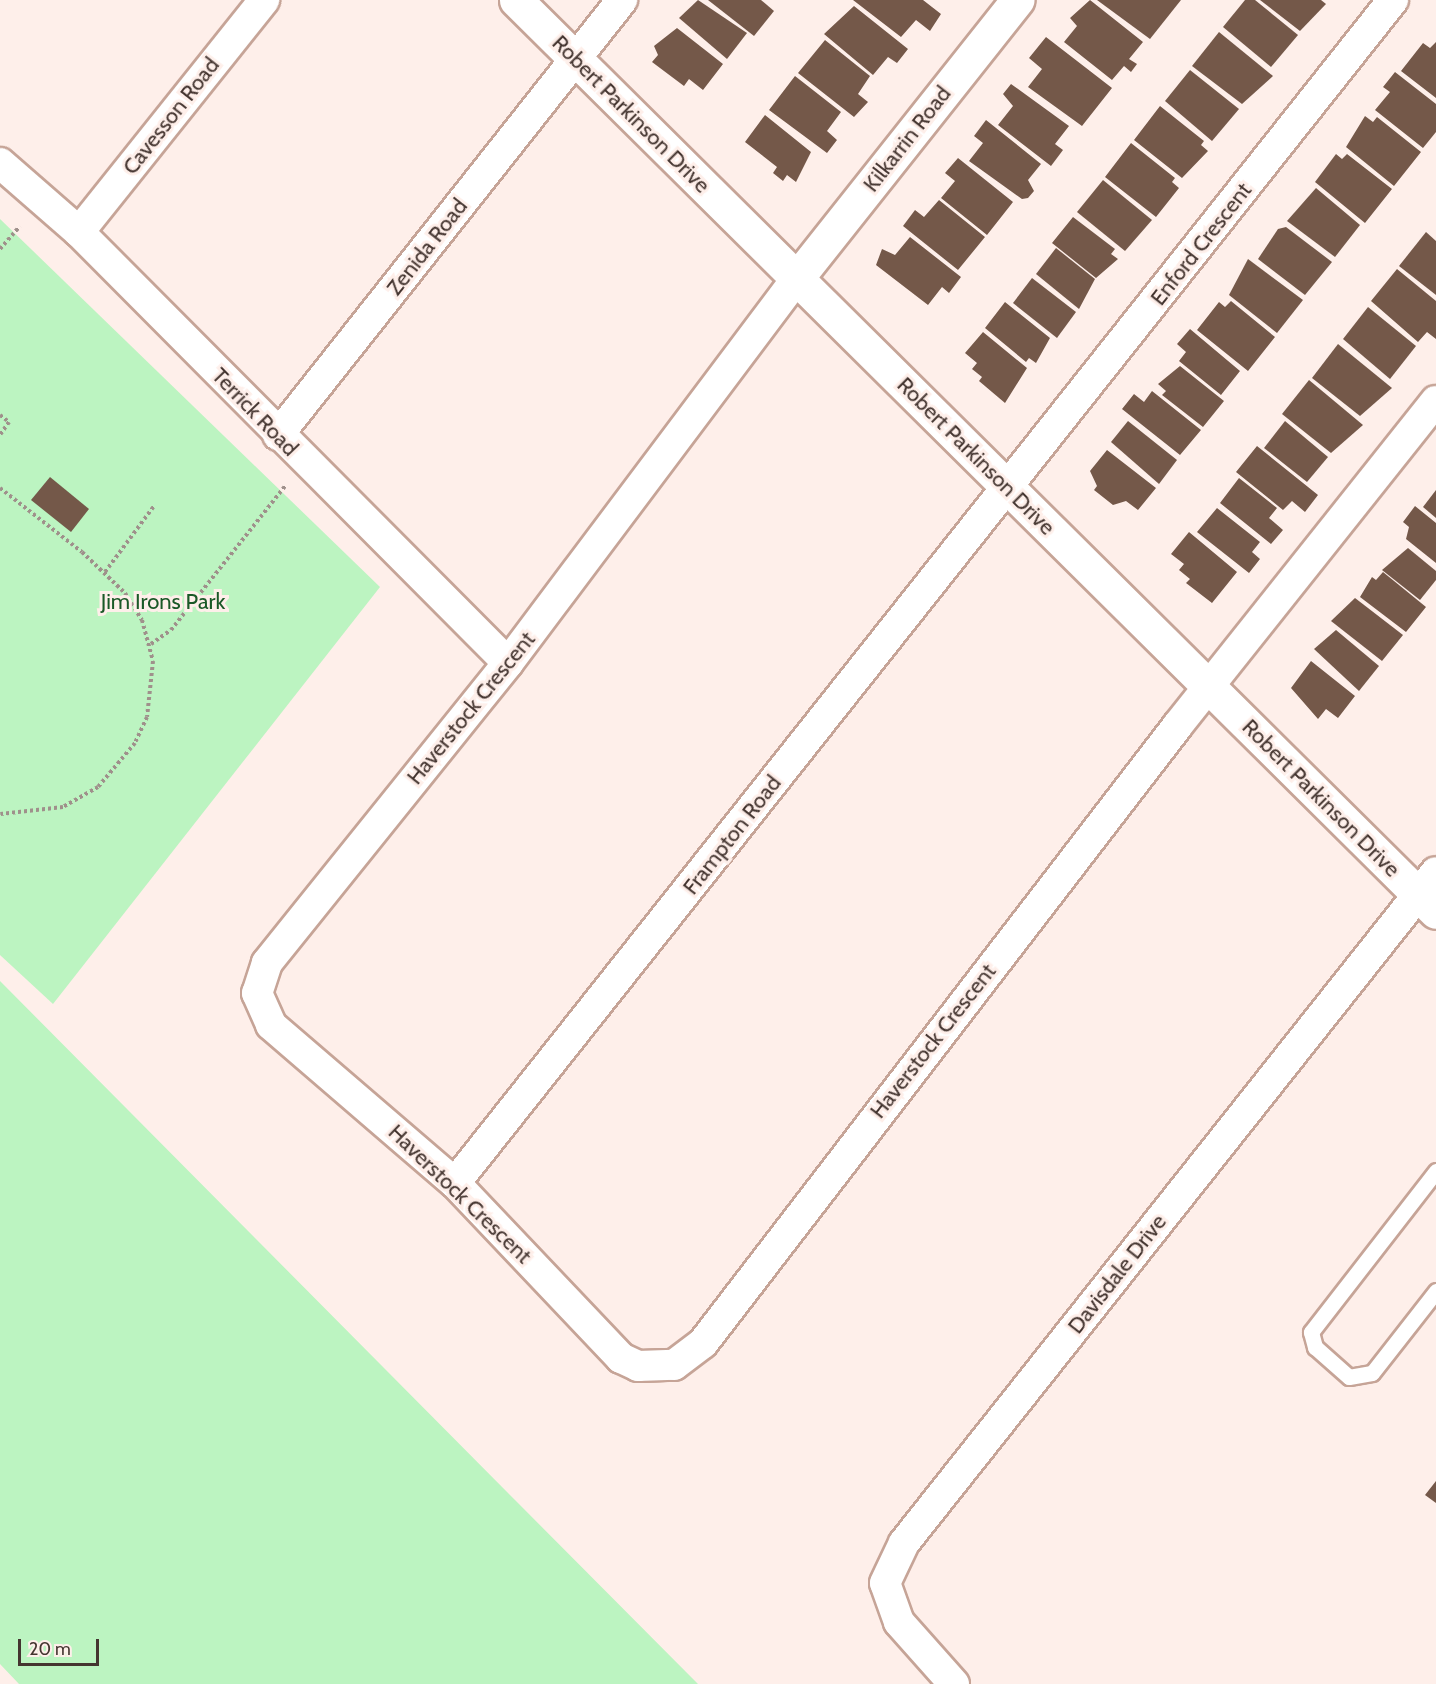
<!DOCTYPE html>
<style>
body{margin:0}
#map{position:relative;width:1436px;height:1684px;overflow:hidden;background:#feefea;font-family:Cabin,sans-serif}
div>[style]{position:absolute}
.green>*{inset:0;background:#bcf4c1}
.building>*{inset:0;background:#745849}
.path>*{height:4px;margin-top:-2px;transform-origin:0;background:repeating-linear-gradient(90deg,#9f908b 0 3px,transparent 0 6px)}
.roads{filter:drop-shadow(2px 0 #c6a497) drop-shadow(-2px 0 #c6a497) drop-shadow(0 2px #c6a497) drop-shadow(0 -2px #c6a497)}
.service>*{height:15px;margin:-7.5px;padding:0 7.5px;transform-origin:7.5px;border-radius:7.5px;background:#fff}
.minor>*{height:30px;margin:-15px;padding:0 15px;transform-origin:15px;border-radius:15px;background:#fff}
.tertiary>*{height:33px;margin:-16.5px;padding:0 16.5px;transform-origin:16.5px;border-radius:16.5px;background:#fff}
span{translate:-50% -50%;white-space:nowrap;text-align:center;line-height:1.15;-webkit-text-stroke:6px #feefea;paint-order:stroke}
.street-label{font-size:22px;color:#443530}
.park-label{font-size:22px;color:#1a5927}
.scale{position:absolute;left:18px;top:1639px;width:81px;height:27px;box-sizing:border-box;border:3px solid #443530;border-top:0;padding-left:8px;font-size:18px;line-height:21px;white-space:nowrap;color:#443530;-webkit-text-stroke:4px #feefea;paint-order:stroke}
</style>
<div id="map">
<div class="green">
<i style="clip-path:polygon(0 219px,380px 587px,53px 1004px,0 955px)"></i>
<i style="clip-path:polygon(0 981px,515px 1500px,698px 1684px,19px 1684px,0 1664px)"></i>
</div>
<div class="building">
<i style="clip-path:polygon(698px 0,747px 33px,727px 59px,679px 18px)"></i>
<i style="clip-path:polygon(708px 0,761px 0,774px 11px,754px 36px)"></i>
<i style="clip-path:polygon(853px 0,923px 0,941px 14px,930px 31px,916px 20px,901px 37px)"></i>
<i style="clip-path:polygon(1090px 0,1143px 42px,1129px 59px,1137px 64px,1131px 72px,1124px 66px,1112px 80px,1064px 42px,1077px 26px,1070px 18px)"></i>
<i style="clip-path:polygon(1097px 0,1181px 0,1150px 39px)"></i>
<i style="clip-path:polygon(1245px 0,1255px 0,1298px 35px,1271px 67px,1223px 27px)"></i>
<i style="clip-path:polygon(1260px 0,1321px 0,1326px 4px,1300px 31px)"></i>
<i style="clip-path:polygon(854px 6px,908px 49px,897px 63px,888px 57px,873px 75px,824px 34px)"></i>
<i style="clip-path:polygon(677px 28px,723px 64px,703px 90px,689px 79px,684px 86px,652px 62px,658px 55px,654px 46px)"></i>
<i style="clip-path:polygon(1219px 32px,1273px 76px,1242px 104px,1192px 66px)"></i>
<i style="clip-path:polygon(1046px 37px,1112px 88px,1082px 126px,1028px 87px,1042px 69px,1029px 58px)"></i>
<i style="clip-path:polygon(825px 40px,870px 76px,858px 94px,868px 102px,854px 117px,798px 73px)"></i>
<i style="clip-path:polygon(1436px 42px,1436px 98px,1401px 71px,1423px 43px,1430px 48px)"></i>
<i style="clip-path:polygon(1190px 70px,1239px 109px,1212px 141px,1165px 101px)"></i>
<i style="clip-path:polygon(1395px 72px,1436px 104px,1436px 132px,1423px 148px,1375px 110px,1390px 92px,1383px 87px)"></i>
<i style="clip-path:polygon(795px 76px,841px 112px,827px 131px,837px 140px,827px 153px,769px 110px)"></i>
<i style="clip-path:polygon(1011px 84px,1069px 126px,1055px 144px,1063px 150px,1051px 166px,998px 125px,1013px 106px,1003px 94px)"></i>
<i style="clip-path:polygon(1160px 106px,1204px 141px,1201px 145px,1208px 151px,1182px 178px,1134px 140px)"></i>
<i style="clip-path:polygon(765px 115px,811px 152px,796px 182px,787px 175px,783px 181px,773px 173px,777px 167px,745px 142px)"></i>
<i style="clip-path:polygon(1365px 116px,1373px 122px,1377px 117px,1421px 152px,1394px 186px,1346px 147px)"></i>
<i style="clip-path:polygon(986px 120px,1041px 164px,1028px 180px,1034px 191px,1028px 198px,1022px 199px,969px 161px,983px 143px,974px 136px)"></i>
<i style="clip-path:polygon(1131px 143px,1175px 178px,1172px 182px,1179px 188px,1156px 217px,1105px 177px)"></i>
<i style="clip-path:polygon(1336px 154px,1342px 159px,1347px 154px,1392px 189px,1365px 223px,1315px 182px)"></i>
<i style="clip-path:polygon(958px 158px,1013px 202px,987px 235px,941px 198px,955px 181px,945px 173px)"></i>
<i style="clip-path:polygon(1103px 180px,1152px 220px,1125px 251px,1077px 212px)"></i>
<i style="clip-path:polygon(1316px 188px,1360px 225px,1335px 257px,1287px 221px)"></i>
<i style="clip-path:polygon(939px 200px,985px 237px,958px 270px,903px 226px,915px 210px,924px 217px)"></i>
<i style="clip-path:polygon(1073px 217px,1115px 249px,1111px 254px,1118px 259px,1096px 278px,1052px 243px)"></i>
<i style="clip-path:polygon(1286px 227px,1332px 262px,1305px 295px,1258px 259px,1278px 229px)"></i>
<i style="clip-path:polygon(1426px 232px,1436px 241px,1436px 295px,1399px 266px)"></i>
<i style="clip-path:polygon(910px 237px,961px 277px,949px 293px,942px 287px,928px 305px,876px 265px,882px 249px,895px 255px)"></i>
<i style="clip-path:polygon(1056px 248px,1095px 279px,1079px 309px,1036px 274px)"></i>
<i style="clip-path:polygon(1248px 259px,1303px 300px,1277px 333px,1229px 295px)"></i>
<i style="clip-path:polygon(1397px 269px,1436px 301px,1436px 339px,1427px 332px,1418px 342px,1371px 301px)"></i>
<i style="clip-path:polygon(1032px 278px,1076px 312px,1057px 338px,1013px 303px)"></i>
<i style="clip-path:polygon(1231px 301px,1275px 337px,1248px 371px,1197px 330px,1219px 302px,1225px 307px)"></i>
<i style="clip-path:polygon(1005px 302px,1050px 338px,1036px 363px,1029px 358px,1026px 362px,985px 328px)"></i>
<i style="clip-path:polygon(1368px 307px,1416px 346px,1390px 379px,1343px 339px)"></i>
<i style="clip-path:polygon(1190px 329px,1240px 371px,1221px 395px,1179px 361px,1186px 352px,1177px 344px)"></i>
<i style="clip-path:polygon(983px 332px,1027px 368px,1005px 403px,979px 381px,982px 377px,972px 369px,977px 363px,965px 353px)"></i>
<i style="clip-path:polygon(1338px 344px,1392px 388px,1360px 416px,1312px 378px)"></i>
<i style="clip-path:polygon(1180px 366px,1224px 401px,1203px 427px,1162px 395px,1166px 391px,1158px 384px)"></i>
<i style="clip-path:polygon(1309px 380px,1363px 425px,1331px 453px,1282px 414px)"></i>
<i style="clip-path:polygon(1152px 391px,1201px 430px,1180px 455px,1122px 409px,1134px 394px,1144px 402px)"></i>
<i style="clip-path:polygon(1128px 421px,1177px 460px,1159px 484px,1111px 442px)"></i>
<i style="clip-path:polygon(1285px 421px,1328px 457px,1307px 482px,1264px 448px)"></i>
<i style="clip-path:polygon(1257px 446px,1318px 495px,1305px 512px,1292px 501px,1283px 510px,1236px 472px)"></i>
<i style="clip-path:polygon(1107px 450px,1156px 488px,1138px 510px,1126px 501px,1113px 505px,1094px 490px,1097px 486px,1090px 471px)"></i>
<i style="clip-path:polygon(50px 477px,89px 509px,71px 532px,31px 500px)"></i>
<i style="clip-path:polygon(1239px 478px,1277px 508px,1269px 518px,1283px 530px,1271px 544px,1220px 503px)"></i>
<i style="clip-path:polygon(1436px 490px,1436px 518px,1423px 507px)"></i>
<i style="clip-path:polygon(1415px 506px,1436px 523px,1436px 563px,1406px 539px,1409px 527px,1403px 522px)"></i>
<i style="clip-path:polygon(1217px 508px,1260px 542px,1252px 552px,1260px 559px,1249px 573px,1197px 532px)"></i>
<i style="clip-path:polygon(1189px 532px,1237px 572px,1212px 603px,1186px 583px,1190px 579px,1179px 570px,1184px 564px,1171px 554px)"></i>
<i style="clip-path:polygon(1408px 548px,1436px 571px,1436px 580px,1420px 600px,1382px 570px)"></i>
<i style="clip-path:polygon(1383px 572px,1426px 607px,1406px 632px,1360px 597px,1372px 577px,1376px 580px)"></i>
<i style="clip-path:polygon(1355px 598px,1403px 635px,1382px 661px,1331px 621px)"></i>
<i style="clip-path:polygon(1336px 630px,1379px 666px,1359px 691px,1314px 649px)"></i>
<i style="clip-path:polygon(1311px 661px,1355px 696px,1338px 718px,1326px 709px,1318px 719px,1291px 688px)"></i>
<i style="clip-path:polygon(1436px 1481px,1436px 1503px,1425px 1495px)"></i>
</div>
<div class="path">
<i style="left:0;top:249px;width:30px;rotate:-49deg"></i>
<i style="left:0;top:415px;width:11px;rotate:38deg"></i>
<i style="left:9px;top:422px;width:16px;rotate:125deg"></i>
<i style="left:0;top:488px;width:104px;rotate:38deg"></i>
<i style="left:82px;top:552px;width:59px;rotate:43.6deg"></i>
<i style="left:125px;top:593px;width:32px;rotate:58deg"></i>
<i style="left:142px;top:620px;width:42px;rotate:75deg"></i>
<i style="left:153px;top:661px;width:56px;rotate:96.1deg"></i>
<i style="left:147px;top:717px;width:29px;rotate:115deg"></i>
<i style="left:135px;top:743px;width:57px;rotate:130.1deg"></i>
<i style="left:98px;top:787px;width:40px;rotate:150.3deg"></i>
<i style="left:63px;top:807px;width:63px;rotate:173.7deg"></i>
<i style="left:105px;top:572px;width:82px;rotate:-53.4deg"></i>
<i style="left:151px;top:644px;width:24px;rotate:-35deg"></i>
<i style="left:171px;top:630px;width:185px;rotate:-51.6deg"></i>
</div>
<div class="roads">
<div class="service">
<i style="left:1436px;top:1171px;width:204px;rotate:127.8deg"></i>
<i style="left:1311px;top:1332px;width:16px;rotate:75deg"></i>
<i style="left:1315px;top:1347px;width:45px;rotate:41.4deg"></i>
<i style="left:1349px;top:1377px;width:23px;rotate:-10deg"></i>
<i style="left:1372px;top:1373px;width:104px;rotate:-52deg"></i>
</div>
<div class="minor">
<i style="left:0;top:163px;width:105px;rotate:41.1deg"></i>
<i style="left:79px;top:232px;width:608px;rotate:45.13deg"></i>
<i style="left:79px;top:232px;width:297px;rotate:-51.4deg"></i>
<i style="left:797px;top:278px;width:481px;rotate:126.9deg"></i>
<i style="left:508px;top:663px;width:385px;rotate:128.8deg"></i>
<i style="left:267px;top:963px;width:32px;rotate:108deg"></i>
<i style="left:257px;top:993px;width:35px;rotate:66deg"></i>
<i style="left:271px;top:1025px;width:243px;rotate:40.7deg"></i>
<i style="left:455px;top:1183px;width:241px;rotate:46.5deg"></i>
<i style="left:621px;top:1358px;width:19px;rotate:25deg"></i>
<i style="left:638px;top:1366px;width:36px;rotate:-2deg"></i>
<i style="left:674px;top:1365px;width:36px;rotate:-37deg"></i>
<i style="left:703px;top:1343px;width:779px;rotate:-52.45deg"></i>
<i style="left:1178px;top:725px;width:414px;rotate:-51.5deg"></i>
<i style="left:278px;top:435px;width:555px;rotate:-51.66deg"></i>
<i style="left:455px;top:1183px;width:1510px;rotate:-51.59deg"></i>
<i style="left:954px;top:1684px;width:83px;rotate:-131.6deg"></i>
<i style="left:899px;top:1622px;width:41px;rotate:-109.7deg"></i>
<i style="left:885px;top:1583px;width:44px;rotate:-64.6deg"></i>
<i style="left:904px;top:1543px;width:856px;rotate:-51.59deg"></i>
</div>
<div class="tertiary">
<i style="left:516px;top:0;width:1295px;rotate:44.75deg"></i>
<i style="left:797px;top:278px;width:355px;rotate:-51.6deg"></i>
</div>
</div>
<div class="street-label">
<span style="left:631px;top:114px;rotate:45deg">Robert Parkinson Drive</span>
<span style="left:171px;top:116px;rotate:-52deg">Cavesson Road</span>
<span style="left:907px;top:139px;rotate:-52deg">Kilkarrin Road</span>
<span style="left:1201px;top:244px;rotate:-52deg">Enford Crescent</span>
<span style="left:427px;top:247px;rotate:-52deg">Zenida Road</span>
<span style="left:255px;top:412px;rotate:46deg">Terrick Road</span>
<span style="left:976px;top:456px;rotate:45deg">Robert Parkinson Drive</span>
<span style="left:471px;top:708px;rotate:-51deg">Haverstock Crescent</span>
<span style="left:1321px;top:798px;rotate:45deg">Robert Parkinson Drive</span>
<span style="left:732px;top:835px;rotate:-52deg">Frampton Road</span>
<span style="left:933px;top:1041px;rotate:-52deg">Haverstock Crescent</span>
<span style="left:460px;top:1194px;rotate:44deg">Haverstock Crescent</span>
<span style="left:1117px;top:1274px;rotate:-52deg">Davisdale Drive</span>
</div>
<div class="park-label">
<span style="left:163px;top:602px">Jim Irons Park</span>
</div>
<div class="scale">20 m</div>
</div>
